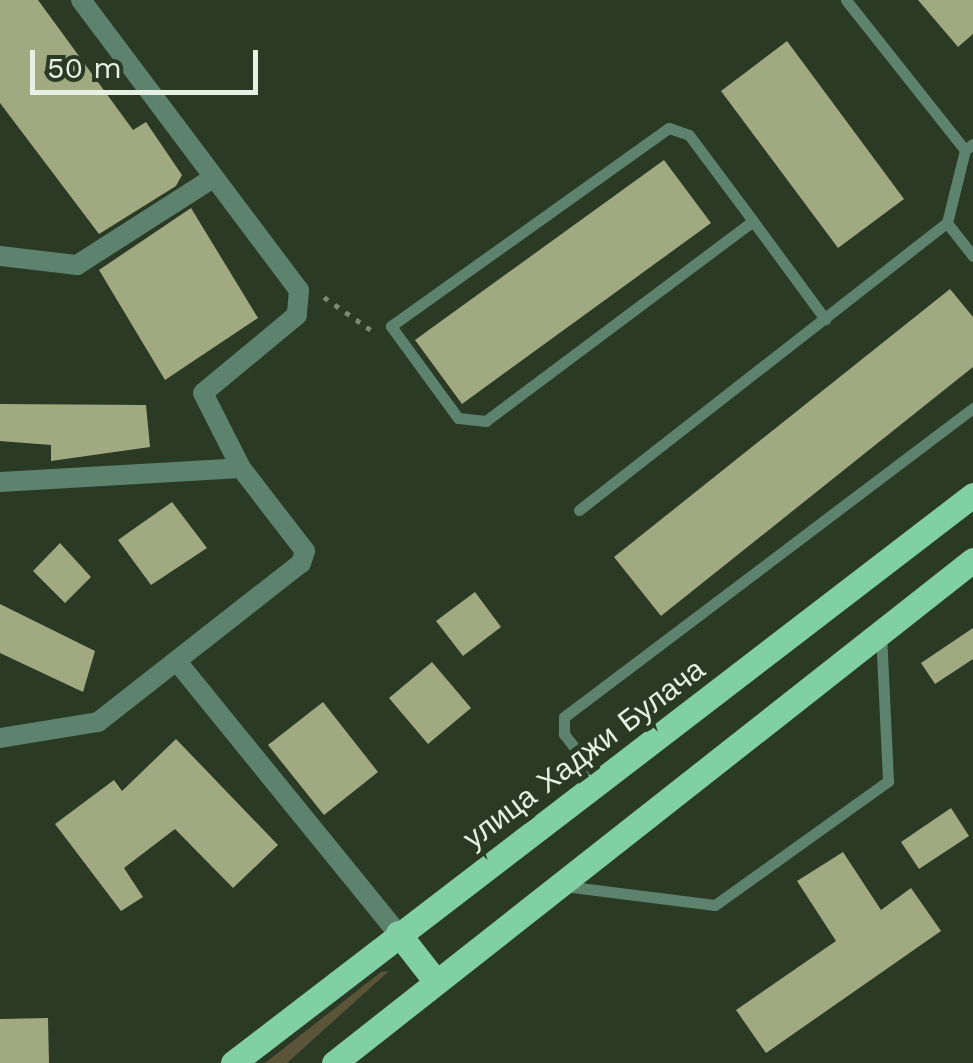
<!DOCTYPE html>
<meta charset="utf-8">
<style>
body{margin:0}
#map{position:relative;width:973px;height:1063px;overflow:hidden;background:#2a3a25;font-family:"Work Sans",sans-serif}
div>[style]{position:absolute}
.green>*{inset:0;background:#5b5438}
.building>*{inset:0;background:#a1a981}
.path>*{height:5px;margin-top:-2.5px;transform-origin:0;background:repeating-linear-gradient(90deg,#7a8876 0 5px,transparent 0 13px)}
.service>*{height:11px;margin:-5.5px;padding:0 5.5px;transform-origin:5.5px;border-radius:5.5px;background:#5d826d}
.minor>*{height:20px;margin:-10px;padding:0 10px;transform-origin:10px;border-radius:10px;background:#5d826d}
.primary>*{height:25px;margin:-12.5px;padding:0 12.5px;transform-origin:12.5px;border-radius:12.5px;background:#81cfa4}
span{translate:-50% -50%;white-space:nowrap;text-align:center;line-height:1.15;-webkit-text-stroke:10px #2a3a25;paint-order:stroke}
.street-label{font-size:30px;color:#e6f0e3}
.scale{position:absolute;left:30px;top:50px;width:228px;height:45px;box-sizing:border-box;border:5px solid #e6f0e3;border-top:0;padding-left:12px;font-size:30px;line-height:35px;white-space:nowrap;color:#e6f0e3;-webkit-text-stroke:8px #2a3a25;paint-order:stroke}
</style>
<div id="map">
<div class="green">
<i style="clip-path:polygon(389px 971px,287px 1063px,265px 1063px,381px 972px)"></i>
</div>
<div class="building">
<i style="clip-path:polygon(0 0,38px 0,133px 130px,146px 122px,182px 175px,176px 186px,99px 234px,0 103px)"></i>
<i style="clip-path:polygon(918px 0,973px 0,973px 34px,958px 47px)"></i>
<i style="clip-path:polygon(787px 41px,904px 199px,838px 248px,721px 91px)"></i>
<i style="clip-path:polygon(664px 160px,711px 223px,462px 404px,415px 340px)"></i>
<i style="clip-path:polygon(191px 208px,258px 318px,165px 380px,99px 270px)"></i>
<i style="clip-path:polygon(950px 289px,973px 317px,973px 367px,661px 616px,614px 557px)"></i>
<i style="clip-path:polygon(0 404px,146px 405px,150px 447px,51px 461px,51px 445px,0 441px)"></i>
<i style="clip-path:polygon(172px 502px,207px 548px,151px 585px,118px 540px)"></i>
<i style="clip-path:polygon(60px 543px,91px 577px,65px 603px,33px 571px)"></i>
<i style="clip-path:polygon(475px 592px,501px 627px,463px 656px,436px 621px)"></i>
<i style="clip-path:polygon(0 604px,95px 651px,83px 692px,0 653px)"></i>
<i style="clip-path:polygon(973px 628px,973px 659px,935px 684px,921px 663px)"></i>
<i style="clip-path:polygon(432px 662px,471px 708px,428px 744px,389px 698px)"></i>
<i style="clip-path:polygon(323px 702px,378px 772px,324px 815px,268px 745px)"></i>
<i style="clip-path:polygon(176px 739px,278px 845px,233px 888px,175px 829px,124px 868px,143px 897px,121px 911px,55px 824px,114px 780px,122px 791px)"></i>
<i style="clip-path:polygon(951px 808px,969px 836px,919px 869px,901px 842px)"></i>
<i style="clip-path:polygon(843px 852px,881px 910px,911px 888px,941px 931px,766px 1053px,736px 1010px,836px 941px,797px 881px)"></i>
<i style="clip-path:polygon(48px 1018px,49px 1063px,0 1063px,0 1019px)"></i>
</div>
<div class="path">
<i style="left:324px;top:297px;width:57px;rotate:35.1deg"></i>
</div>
<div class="service">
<i style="left:846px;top:0;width:191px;rotate:51.6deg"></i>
<i style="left:965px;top:150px;width:10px;rotate:-37deg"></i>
<i style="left:965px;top:150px;width:75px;rotate:103.9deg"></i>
<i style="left:947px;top:223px;width:42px;rotate:51.8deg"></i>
<i style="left:753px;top:221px;width:334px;rotate:143.2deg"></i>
<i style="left:486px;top:421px;width:28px;rotate:-174deg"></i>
<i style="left:458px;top:418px;width:114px;rotate:-126.1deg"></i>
<i style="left:391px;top:326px;width:341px;rotate:-35.5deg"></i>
<i style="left:669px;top:128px;width:21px;rotate:19deg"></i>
<i style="left:689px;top:135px;width:107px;rotate:53.3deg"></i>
<i style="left:753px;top:221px;width:122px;rotate:53.7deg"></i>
<i style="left:579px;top:510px;width:467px;rotate:-38deg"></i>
<i style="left:601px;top:782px;width:61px;rotate:-127.6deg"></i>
<i style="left:564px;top:734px;width:17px;rotate:-90deg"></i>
<i style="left:564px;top:717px;width:513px;rotate:-37.07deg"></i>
<i style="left:564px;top:886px;width:152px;rotate:7.2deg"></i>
<i style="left:715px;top:905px;width:213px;rotate:-35.6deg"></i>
<i style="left:888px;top:781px;width:146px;rotate:-92.7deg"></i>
</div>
<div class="minor">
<i style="left:81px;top:0;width:363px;rotate:53.1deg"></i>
<i style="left:299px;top:290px;width:25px;rotate:95deg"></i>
<i style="left:297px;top:315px;width:122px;rotate:140.3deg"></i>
<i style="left:203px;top:393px;width:84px;rotate:63.1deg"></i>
<i style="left:0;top:256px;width:78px;rotate:6.7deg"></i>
<i style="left:77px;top:265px;width:158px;rotate:-32.6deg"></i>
<i style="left:0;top:482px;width:241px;rotate:-3.3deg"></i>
<i style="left:241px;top:468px;width:105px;rotate:52.4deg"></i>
<i style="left:305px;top:551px;width:13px;rotate:108deg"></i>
<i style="left:301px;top:563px;width:258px;rotate:141.9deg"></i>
<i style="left:98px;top:722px;width:99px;rotate:170.7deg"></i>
<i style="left:179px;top:664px;width:347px;rotate:50.9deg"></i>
</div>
<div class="primary">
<i style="left:398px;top:933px;width:58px;rotate:52deg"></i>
<i style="left:233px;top:1063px;width:933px;rotate:-37.51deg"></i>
<i style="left:334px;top:1063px;width:813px;rotate:-38.21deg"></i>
</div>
<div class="street-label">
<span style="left:584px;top:754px;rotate:-37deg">улица Хаджи Булача</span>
</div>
<div class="scale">50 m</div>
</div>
